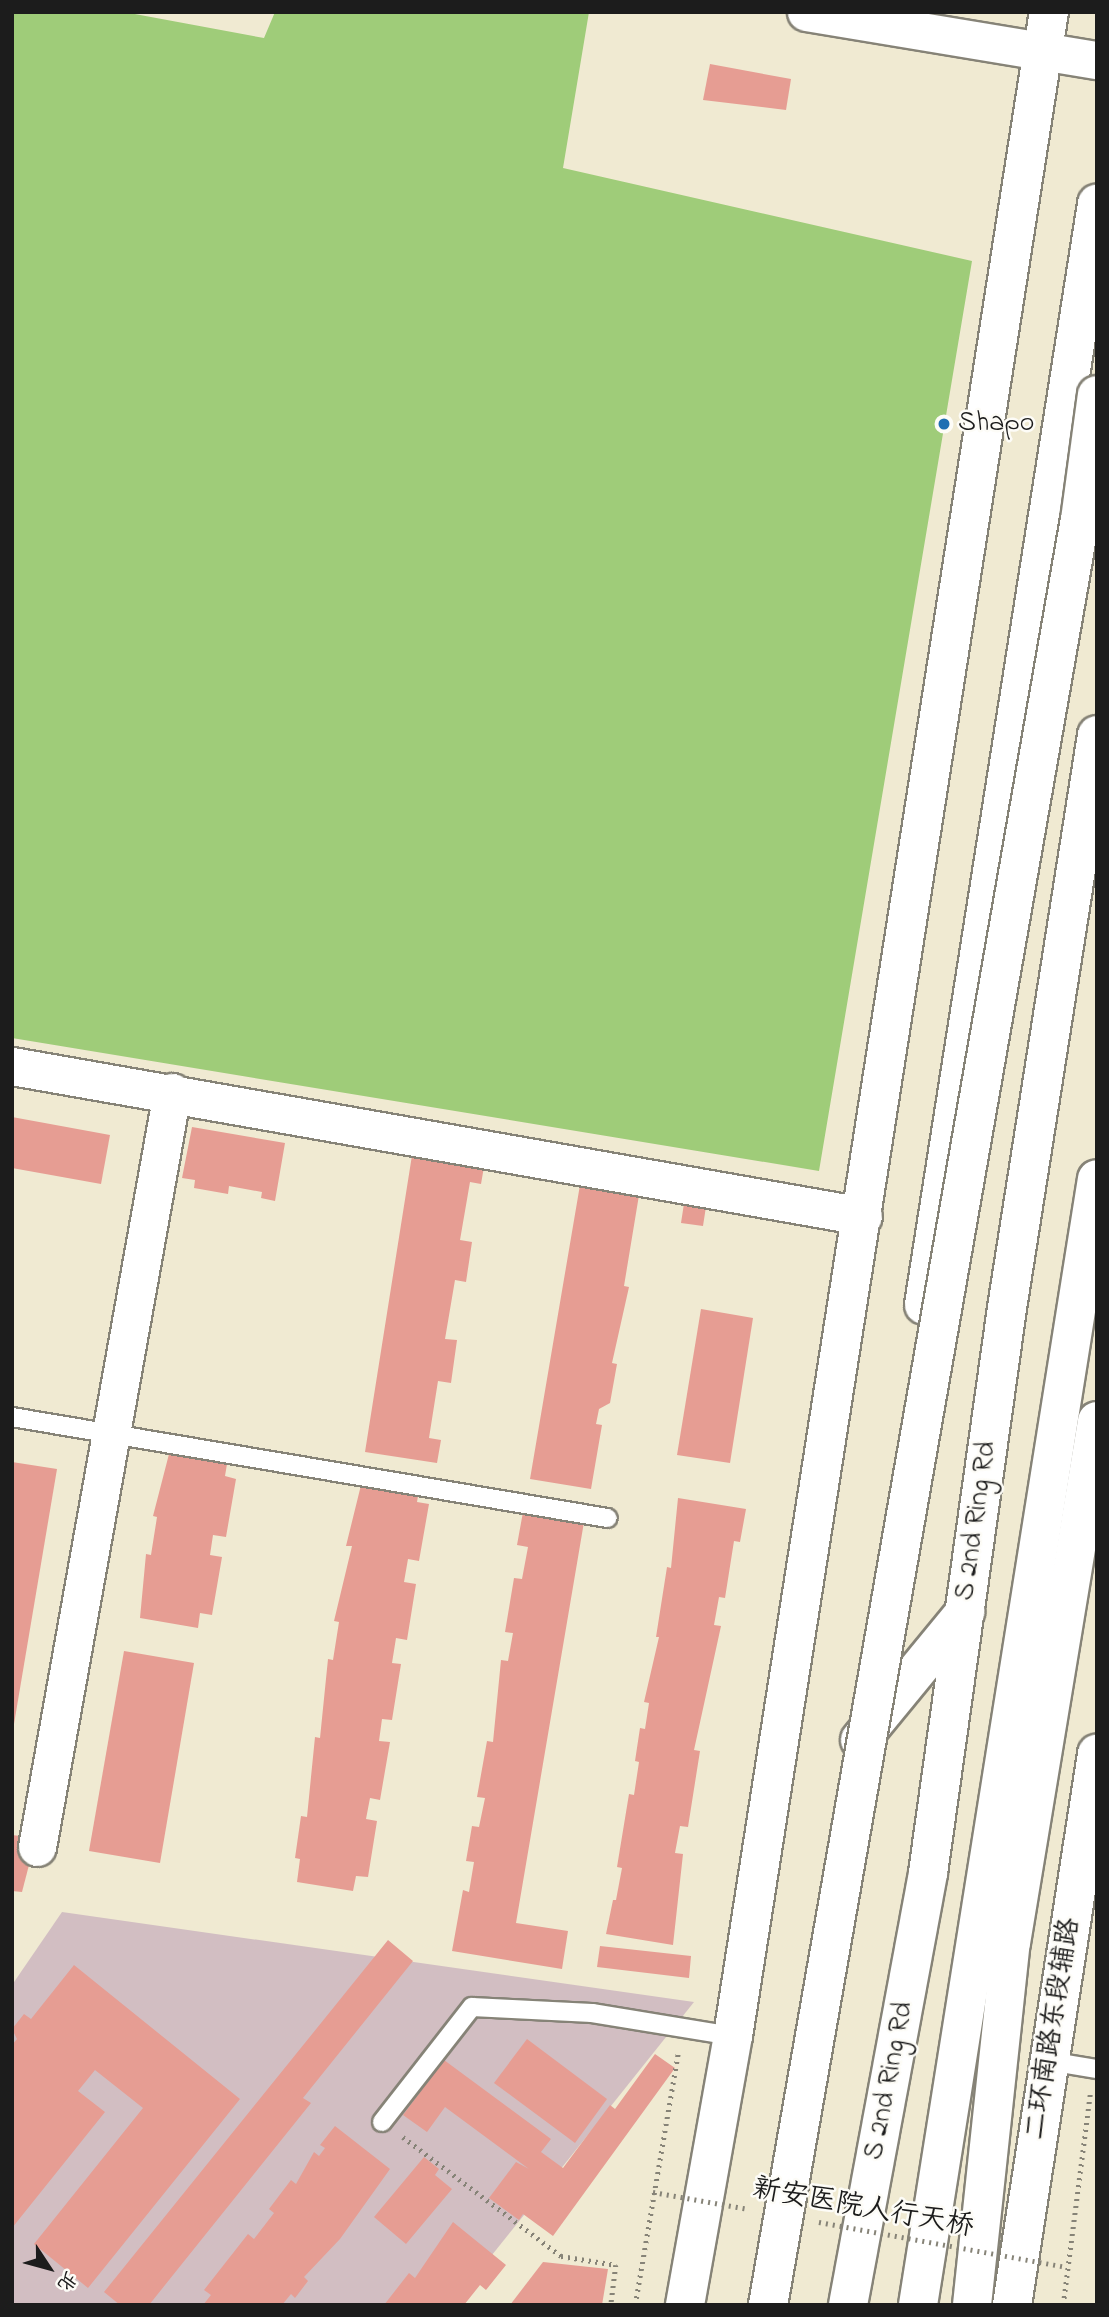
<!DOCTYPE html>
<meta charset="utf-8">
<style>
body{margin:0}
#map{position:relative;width:1109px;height:2317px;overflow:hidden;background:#f0ead2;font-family:"Indie Flower","LXGW WenKai TC",sans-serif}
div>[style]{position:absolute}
.industrial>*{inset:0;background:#d2bec2}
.green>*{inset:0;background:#9fcc79}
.building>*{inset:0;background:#e69d93}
.path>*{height:4.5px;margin-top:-2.25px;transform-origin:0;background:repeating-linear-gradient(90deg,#868377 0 2px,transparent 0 7px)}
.roads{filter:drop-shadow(2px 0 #868377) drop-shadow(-2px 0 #868377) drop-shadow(0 2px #868377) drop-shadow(0 -2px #868377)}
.service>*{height:18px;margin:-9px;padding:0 9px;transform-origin:9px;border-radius:9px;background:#fff}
.minor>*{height:37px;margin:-18.5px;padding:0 18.5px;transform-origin:18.5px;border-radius:18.5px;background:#fff}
.secondary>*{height:38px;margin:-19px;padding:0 19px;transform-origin:19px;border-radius:19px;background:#fff}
.trunk>*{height:38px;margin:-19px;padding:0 19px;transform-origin:19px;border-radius:19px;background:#fff}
.path-bridge>*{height:4.5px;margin-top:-2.25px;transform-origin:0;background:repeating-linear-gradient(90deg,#868377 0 2px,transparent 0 7px)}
.bridges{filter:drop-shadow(2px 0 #868377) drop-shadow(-2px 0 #868377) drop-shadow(0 2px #868377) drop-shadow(0 -2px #868377)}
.trunk-bridge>*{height:38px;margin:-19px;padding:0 19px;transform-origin:19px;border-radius:19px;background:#fff}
.dots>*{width:19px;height:19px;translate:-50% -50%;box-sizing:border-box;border:4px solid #fdfcf7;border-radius:50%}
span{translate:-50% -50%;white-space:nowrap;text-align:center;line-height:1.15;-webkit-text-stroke:5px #fdfcf7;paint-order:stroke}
.poi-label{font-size:28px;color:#1c1c1c}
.left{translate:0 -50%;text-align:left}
.street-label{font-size:28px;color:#1c1c1c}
.frame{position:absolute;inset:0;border:14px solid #1c1c1c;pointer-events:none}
.north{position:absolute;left:14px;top:2233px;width:70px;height:70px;-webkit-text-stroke:5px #fdfcf7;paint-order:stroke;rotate:126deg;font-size:19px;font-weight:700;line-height:28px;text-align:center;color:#1c1c1c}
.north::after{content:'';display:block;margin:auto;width:24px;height:32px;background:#1c1c1c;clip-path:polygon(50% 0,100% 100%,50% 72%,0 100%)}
</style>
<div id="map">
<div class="industrial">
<i style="clip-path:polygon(62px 1912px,694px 2002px,452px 2305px,12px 2305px,12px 1985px)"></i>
</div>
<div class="green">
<i style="clip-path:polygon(12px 12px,124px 12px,264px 38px,275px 12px,589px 12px,563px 168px,972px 261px,819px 1171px,12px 1038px)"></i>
</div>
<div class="building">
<i style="clip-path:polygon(710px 64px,791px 79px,786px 110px,703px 100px)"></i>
<i style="clip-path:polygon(12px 1117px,110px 1135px,101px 1184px,12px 1168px)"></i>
<i style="clip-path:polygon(192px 1127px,285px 1143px,275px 1201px,261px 1198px,262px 1192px,229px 1186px,228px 1194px,194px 1188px,195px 1180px,182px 1178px)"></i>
<i style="clip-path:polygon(413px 1149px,485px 1161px,481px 1184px,470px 1182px,460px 1240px,472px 1242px,466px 1282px,455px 1280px,445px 1339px,457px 1340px,451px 1383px,438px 1381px,429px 1438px,441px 1440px,437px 1463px,365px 1452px)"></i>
<i style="clip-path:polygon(581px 1179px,640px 1189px,624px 1286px,629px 1287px,612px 1363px,617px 1364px,610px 1403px,599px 1409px,596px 1424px,602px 1425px,591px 1489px,530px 1479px)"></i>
<i style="clip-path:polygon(685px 1197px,707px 1200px,703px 1226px,681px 1223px)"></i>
<i style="clip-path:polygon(701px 1309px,753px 1318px,730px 1463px,677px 1455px)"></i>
<i style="clip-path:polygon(169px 1454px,227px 1464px,225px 1476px,236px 1479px,226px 1537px,213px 1535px,210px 1555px,222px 1557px,212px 1615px,200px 1613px,198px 1628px,140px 1618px,146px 1554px,151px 1555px,157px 1517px,153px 1516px)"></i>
<i style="clip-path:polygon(12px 1462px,57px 1469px,14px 1724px,12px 1724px)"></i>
<i style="clip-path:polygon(362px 1481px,419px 1490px,417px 1502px,429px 1504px,419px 1561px,408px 1559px,404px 1582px,416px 1584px,407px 1640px,396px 1638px,392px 1663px,401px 1664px,392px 1720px,382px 1719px,379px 1741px,390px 1742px,380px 1800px,370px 1798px,366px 1819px,377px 1821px,368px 1877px,356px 1876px,353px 1891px,297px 1882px,300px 1859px,295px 1858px,301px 1816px,307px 1817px,315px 1737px,320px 1738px,328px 1659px,333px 1660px,339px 1622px,334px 1621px,352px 1546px,346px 1546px)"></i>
<i style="clip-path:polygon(678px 1498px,746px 1509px,740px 1542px,734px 1541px,725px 1598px,719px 1597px,714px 1625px,721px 1626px,694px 1750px,700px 1751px,688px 1827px,680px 1826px,675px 1853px,683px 1854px,673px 1945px,606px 1934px,613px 1900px,616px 1900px,622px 1868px,617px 1867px,629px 1794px,634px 1795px,639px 1762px,635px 1761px,640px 1728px,645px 1729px,649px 1703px,644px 1702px,659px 1637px,656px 1637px,667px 1567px,671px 1568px)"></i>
<i style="clip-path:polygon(523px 1512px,584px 1522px,516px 1923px,568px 1931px,562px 1969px,452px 1951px,463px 1890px,469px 1892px,474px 1862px,466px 1861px,472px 1826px,479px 1827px,485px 1798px,477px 1797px,487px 1741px,493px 1742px,501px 1660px,508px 1661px,513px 1633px,505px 1632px,514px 1578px,522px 1579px,528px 1547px,517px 1545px)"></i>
<i style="clip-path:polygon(124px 1651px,194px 1663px,160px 1863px,89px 1851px)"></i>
<i style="clip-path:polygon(12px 1835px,36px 1838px,22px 1892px,12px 1891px)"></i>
<i style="clip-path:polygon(388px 1940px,413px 1961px,303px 2098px,311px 2103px,149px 2305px,120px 2305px,104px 2292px)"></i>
<i style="clip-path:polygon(600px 1946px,691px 1956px,689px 1978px,597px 1967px)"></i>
<i style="clip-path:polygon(74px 1965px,240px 2099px,88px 2288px,34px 2244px,143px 2108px,95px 2070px,78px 2091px,105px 2112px,12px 2228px,12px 2045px,17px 2039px,12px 2029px,24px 2014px,31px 2019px)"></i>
<i style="clip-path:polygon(527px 2039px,607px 2099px,575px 2143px,494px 2083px)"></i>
<i style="clip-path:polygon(655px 2054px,675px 2068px,553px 2236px,523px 2214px,519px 2220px,489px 2198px,516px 2162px,529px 2169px,445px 2107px,427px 2132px,403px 2115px,444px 2060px,551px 2139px,541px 2152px,563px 2168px,610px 2105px,615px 2109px)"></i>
<i style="clip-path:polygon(335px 2126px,390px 2169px,340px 2239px,304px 2277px,308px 2281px,295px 2298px,291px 2294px,282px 2305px,203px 2305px,211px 2295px,204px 2290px,248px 2234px,254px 2239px,274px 2213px,269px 2209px,291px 2180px,296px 2184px,314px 2152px,319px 2156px,325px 2148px,320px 2145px)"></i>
<i style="clip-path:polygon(424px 2157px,439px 2169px,435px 2175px,452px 2189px,406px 2244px,374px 2217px)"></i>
<i style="clip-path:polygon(453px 2222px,506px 2265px,486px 2290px,480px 2285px,464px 2305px,384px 2305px,409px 2273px,415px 2278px)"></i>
<i style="clip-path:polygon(543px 2262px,608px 2269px,602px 2305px,510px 2305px)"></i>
</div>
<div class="path">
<i style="left:403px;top:2137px;width:198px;rotate:37deg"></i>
<i style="left:561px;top:2256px;width:56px;rotate:9.3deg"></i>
<i style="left:616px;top:2265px;width:40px;rotate:97.1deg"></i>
<i style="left:635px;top:2305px;width:255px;rotate:-80.3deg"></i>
<i style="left:1063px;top:2305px;width:213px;rotate:-82.7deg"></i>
</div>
<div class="roads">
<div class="service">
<i style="left:12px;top:1417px;width:604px;rotate:9.63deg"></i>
<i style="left:1049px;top:2061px;width:49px;rotate:9.5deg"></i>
<i style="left:382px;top:2122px;width:146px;rotate:-52deg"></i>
<i style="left:472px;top:2007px;width:120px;rotate:2.9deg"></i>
<i style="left:592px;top:2013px;width:143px;rotate:9.3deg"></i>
</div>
<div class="minor">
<i style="left:806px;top:12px;width:295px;rotate:9.4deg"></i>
<i style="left:12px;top:1066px;width:864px;rotate:10deg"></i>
<i style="left:37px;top:1847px;width:767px;rotate:-79.86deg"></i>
</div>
<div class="secondary">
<i style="left:924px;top:1305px;width:1115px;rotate:-81.07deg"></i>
<i style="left:685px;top:2305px;width:273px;rotate:-79.9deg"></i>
<i style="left:733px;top:2036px;width:2049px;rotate:-81.13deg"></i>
<i style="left:1012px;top:2305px;width:558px;rotate:-81.23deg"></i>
</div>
<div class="trunk">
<i style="left:860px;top:1740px;width:166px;rotate:-50.6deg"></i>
<i style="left:848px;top:2305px;width:439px;rotate:-79.5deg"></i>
<i style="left:928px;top:1873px;width:570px;rotate:-82.04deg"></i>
<i style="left:1007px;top:1308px;width:580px;rotate:-81.07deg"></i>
<i style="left:918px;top:2305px;width:1140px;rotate:-80.97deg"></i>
<i style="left:972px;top:2305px;width:364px;rotate:-83.9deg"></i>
<i style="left:1011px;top:1943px;width:529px;rotate:-80.64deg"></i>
</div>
</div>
<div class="path-bridge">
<i style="left:653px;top:2192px;width:97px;rotate:10.1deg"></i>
<i style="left:819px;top:2222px;width:251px;rotate:10.3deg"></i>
</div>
<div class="bridges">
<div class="trunk-bridge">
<i style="left:768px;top:2305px;width:1812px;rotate:-80.09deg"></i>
<i style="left:1080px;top:520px;width:126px;rotate:-82.3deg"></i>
</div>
</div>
<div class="dots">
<i style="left:944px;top:424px;background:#1f6fb2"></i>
</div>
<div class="poi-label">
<span class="left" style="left:958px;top:424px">Shapo</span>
</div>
<div class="street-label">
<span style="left:977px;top:1521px;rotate:-82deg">S 2nd Ring Rd</span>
<span style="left:1054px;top:2029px;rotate:-81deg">二环南路东段辅路</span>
<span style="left:890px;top:2081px;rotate:-79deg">S 2nd Ring Rd</span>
<span style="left:863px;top:2209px;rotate:10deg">新安医院人行天桥</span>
</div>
<div class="frame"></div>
<div class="north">北</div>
</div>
